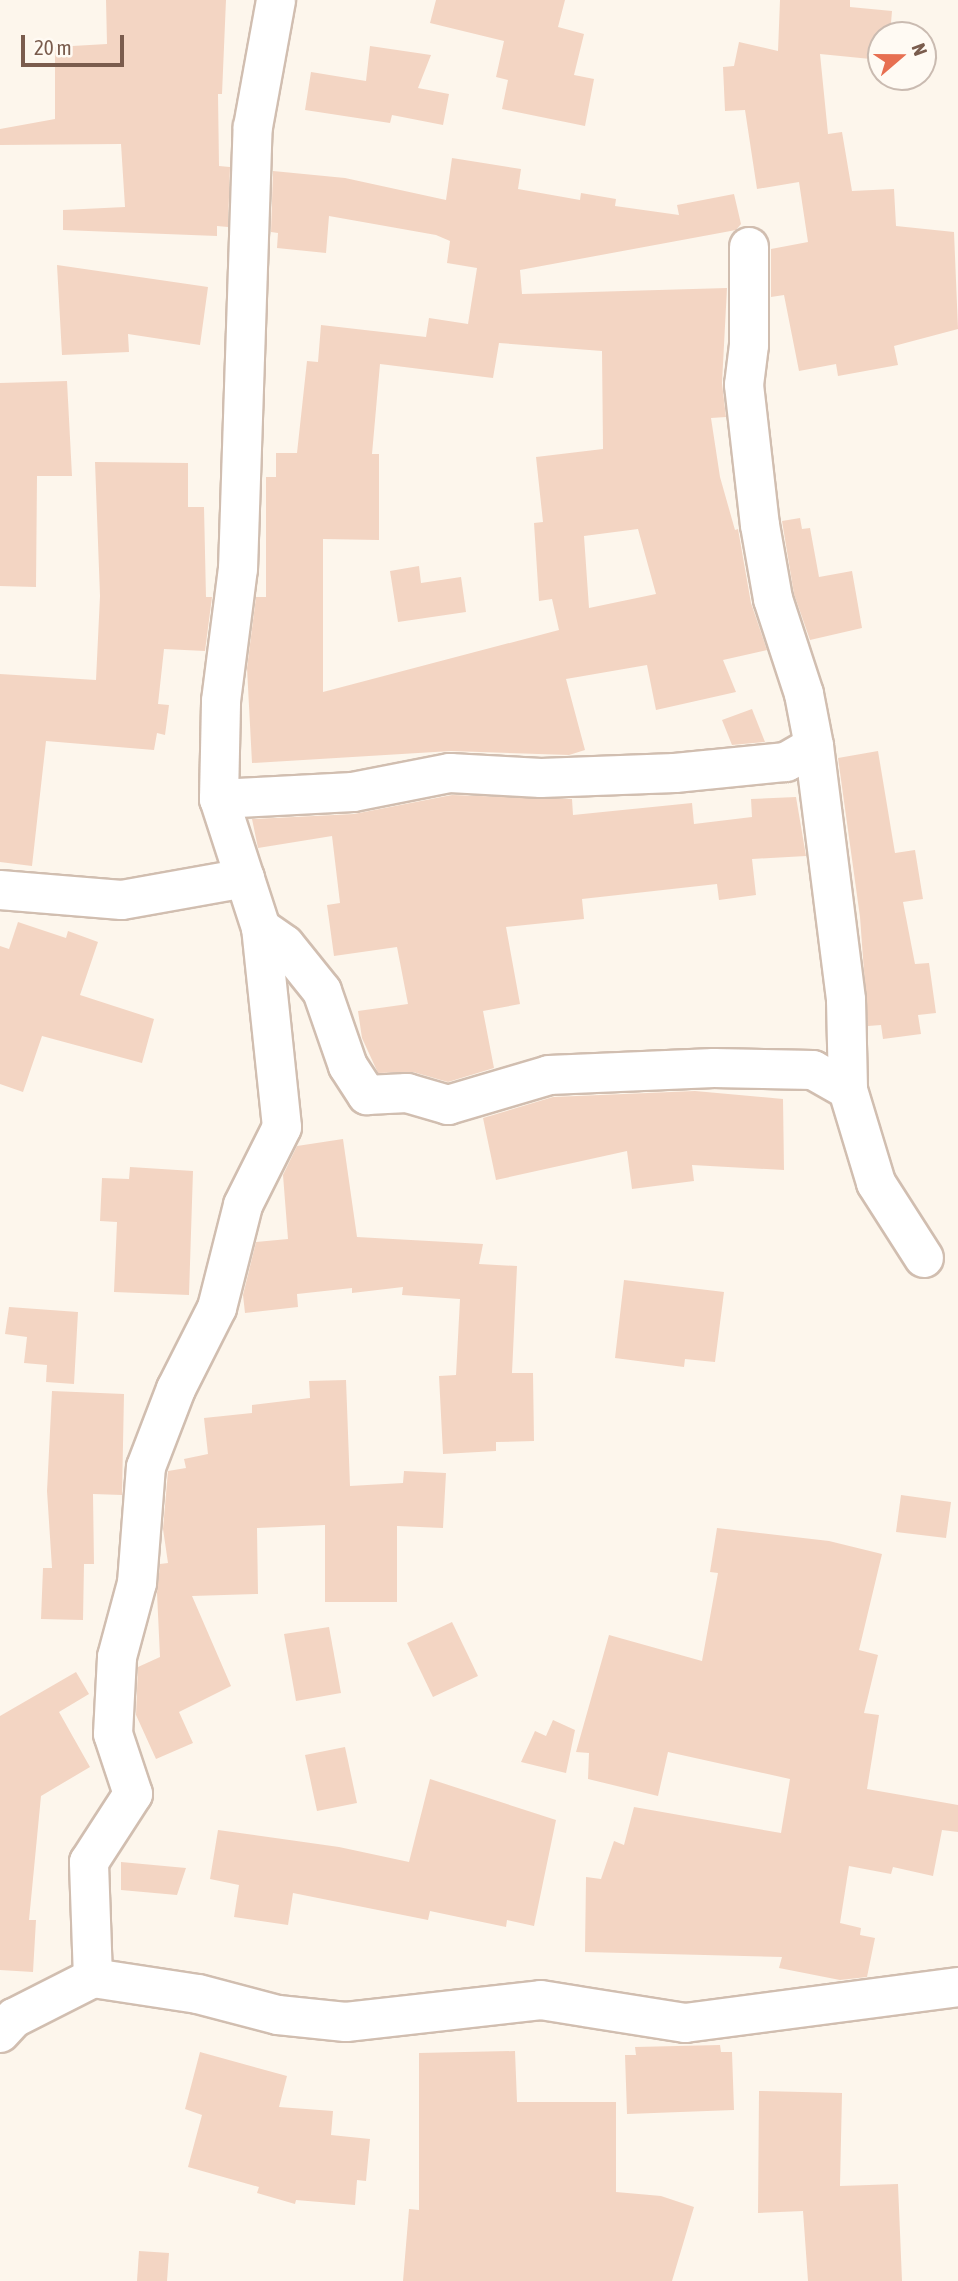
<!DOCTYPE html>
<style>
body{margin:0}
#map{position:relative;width:958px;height:2281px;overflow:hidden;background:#fdf6ec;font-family:"Asap Condensed",sans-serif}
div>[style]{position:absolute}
.building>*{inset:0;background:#f3d5c3}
.roads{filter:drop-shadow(2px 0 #d1beb0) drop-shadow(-2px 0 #d1beb0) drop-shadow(0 2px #d1beb0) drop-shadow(0 -2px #d1beb0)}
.minor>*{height:38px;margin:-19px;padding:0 19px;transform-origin:19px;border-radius:19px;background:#fff}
span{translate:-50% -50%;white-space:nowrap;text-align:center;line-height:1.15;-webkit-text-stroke:5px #fffaf3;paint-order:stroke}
.north{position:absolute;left:867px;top:21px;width:70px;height:70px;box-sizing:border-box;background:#fffaf3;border:2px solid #cabbb1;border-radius:50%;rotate:70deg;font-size:19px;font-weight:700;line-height:28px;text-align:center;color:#7a5c4d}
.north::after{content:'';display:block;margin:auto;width:24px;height:32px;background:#e76f51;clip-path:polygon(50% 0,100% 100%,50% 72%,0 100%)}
.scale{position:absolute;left:21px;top:35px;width:103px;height:32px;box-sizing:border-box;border:4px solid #7a5c4d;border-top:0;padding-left:9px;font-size:21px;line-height:24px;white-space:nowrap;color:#7a5c4d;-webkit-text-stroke:5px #fffaf3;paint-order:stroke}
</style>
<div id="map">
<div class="building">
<i style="clip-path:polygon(106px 0,226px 0,222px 94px,218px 94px,219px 166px,230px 167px,228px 227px,217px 226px,217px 236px,63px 230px,63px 210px,125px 207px,121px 144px,0 145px,0 129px,55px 119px,55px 47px,107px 44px)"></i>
<i style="clip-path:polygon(436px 0,565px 0,558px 27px,584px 34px,574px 75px,594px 79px,585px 126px,502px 109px,508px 80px,496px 77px,504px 41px,430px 23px)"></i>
<i style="clip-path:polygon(780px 0,850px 0,850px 7px,892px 11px,890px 35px,881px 35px,881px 60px,820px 54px,828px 134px,842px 132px,852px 191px,894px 189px,896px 226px,954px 232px,958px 329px,894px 346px,898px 365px,838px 376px,836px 364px,799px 371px,784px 295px,771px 297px,771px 249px,808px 242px,799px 182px,757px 189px,745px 110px,725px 111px,723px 67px,734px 66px,739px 42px,778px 51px)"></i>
<i style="clip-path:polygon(370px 46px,431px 55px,418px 88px,449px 94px,443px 125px,392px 115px,390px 123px,305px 110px,311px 72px,366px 81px)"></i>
<i style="clip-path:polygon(evenodd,452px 158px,521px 169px,518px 189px,580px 200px,581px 193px,616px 199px,615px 206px,679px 215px,677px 205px,734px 194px,741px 224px,736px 230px,520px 270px,522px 294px,727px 288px,722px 383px,726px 417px,711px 418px,720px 477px,735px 530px,738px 529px,751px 603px,767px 650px,723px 660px,736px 692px,656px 710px,647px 665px,566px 679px,585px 750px,569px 755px,451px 751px,252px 763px,247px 668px,256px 597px,266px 597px,266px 477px,276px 477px,276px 453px,297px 453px,307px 361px,318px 362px,321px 325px,426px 337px,429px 318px,468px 324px,477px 268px,447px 263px,450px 241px,436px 235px,329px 216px,326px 253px,277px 248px,278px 233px,271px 232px,273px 171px,345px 178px,446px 200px,452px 158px,499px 343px,602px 351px,603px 449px,536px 457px,543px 522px,534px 523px,539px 601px,552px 599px,559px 630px,323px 692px,323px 539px,379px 540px,379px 454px,372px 454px,380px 364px,493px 378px,499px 343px,452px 158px,638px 529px,656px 594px,589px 608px,584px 536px,638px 529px)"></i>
<i style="clip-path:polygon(57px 265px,208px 287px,200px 345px,128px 334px,129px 352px,62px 355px)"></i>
<i style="clip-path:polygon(67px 381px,72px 476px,37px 476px,36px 587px,0 586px,0 383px)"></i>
<i style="clip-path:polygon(95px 462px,188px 463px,188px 507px,204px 507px,206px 597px,212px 597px,205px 651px,164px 649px,158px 704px,169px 705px,165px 735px,157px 733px,154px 750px,46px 741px,32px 866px,0 862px,0 674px,96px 680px,100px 596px)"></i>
<i style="clip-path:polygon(800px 518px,802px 529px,810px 528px,819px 577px,852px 571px,862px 628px,810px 640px,794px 594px,782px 521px)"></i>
<i style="clip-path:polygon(419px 566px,421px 583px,461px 577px,466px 612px,398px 622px,390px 571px)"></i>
<i style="clip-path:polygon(752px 709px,765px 742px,732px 745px,722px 720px)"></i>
<i style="clip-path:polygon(878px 751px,895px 853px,915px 850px,923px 899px,903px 902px,915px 964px,929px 963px,936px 1013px,918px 1015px,921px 1034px,883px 1039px,881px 1025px,868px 1026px,860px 917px,838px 758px)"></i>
<i style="clip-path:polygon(452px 795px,572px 799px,573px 815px,692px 803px,694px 824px,752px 817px,751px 799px,796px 797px,806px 856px,752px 859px,756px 895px,719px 900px,717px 884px,582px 899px,584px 919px,506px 927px,520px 1004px,483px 1011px,494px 1068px,448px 1082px,413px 1072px,378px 1073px,362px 1038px,358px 1011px,408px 1004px,397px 947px,334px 956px,327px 905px,340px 903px,332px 836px,258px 848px,252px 819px,354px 814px)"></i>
<i style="clip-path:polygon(18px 922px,66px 938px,68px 931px,98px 942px,80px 995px,154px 1019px,142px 1063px,42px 1036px,23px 1092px,0 1084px,0 946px,9px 949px)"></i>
<i style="clip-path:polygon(695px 1091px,783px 1099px,784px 1170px,692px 1165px,694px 1181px,632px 1189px,627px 1151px,496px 1180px,483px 1118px,553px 1097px)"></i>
<i style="clip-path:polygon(343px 1139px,357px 1237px,483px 1244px,479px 1264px,517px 1266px,512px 1373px,533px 1373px,534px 1441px,496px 1442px,496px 1451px,443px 1454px,439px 1376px,456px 1375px,460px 1299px,402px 1295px,403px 1287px,352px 1293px,352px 1288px,297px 1294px,298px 1307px,245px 1313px,243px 1295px,256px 1242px,288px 1239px,283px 1175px,297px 1146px)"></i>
<i style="clip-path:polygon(130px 1167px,193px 1171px,189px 1295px,114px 1292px,117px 1222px,100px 1221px,102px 1178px,129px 1179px)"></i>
<i style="clip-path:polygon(624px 1280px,724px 1292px,715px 1362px,685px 1359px,684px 1367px,615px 1358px)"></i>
<i style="clip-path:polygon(9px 1307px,78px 1312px,74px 1384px,46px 1382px,47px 1365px,24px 1363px,27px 1337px,5px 1334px)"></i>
<i style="clip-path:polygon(346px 1380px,350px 1486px,403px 1483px,404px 1471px,446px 1473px,443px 1528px,397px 1526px,397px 1602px,325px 1602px,325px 1525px,257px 1528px,258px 1594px,192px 1596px,231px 1686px,179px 1712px,193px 1743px,156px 1759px,136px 1715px,138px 1667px,160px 1657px,157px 1593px,160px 1564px,168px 1563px,163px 1529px,168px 1471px,186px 1468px,184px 1459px,208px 1454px,204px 1418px,252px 1413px,252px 1405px,310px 1398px,309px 1381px)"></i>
<i style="clip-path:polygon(52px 1391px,124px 1394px,122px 1495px,93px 1494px,94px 1564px,84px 1564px,83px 1620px,41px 1619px,43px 1568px,52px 1568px,47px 1491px)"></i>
<i style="clip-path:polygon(901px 1495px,951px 1502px,946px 1538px,896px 1532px)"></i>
<i style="clip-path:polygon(717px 1528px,829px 1541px,882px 1554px,859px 1650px,878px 1655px,864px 1713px,879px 1715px,867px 1789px,958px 1805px,958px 1832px,942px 1830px,933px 1876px,893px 1867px,891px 1874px,849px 1866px,840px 1923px,861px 1928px,860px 1935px,875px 1938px,867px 1977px,840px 1980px,779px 1968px,782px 1957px,585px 1952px,586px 1877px,601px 1879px,614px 1841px,624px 1845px,634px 1807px,781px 1833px,790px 1779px,668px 1752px,658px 1796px,588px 1779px,589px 1753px,576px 1752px,609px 1635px,702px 1661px,718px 1573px,710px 1572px)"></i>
<i style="clip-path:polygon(452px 1622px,478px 1676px,433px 1697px,407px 1643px)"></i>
<i style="clip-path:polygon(329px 1627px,341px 1693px,296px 1701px,284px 1634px)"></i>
<i style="clip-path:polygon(76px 1672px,89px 1694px,59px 1712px,90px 1767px,41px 1796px,29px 1920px,36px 1920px,33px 1972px,0 1970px,0 1716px)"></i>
<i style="clip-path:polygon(553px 1720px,575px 1730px,566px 1773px,521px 1762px,535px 1731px,546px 1736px)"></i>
<i style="clip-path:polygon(345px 1747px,357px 1803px,317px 1811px,305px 1755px)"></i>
<i style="clip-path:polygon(430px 1779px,556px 1820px,534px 1926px,507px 1920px,506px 1927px,430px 1911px,428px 1920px,293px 1893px,288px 1925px,234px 1917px,239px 1885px,210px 1879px,218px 1830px,339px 1847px,409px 1862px)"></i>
<i style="clip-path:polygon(121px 1862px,186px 1868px,177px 1895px,121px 1890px)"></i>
<i style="clip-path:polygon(720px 2045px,721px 2052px,732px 2052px,734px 2110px,627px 2114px,625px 2055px,636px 2055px,635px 2047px)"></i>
<i style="clip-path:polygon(515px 2051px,517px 2102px,616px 2102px,616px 2192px,661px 2196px,694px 2207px,672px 2281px,403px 2281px,409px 2209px,419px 2210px,419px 2053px)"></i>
<i style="clip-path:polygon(200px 2052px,287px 2076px,279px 2107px,333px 2111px,331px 2135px,370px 2139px,366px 2181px,357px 2180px,355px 2205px,296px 2200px,295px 2204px,257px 2193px,259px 2187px,188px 2167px,202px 2115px,185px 2109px)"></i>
<i style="clip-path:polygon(759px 2091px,842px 2093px,840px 2186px,898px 2184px,902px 2281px,808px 2281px,803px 2211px,758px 2213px)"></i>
<i style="clip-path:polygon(139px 2251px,169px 2253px,167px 2281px,137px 2281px)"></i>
</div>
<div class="roads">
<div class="minor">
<i style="left:749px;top:247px;width:98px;rotate:90deg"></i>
<i style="left:749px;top:345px;width:40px;rotate:97.1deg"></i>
<i style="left:744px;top:385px;width:141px;rotate:83.5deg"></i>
<i style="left:760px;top:525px;width:75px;rotate:80deg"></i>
<i style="left:773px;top:599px;width:100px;rotate:71.9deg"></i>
<i style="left:804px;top:694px;width:53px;rotate:79.1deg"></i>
<i style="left:814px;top:746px;width:256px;rotate:82.8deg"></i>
<i style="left:846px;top:1000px;width:90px;rotate:88.7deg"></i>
<i style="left:219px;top:799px;width:134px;rotate:-3deg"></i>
<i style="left:353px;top:792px;width:99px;rotate:-11.1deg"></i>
<i style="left:450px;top:773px;width:91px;rotate:3.1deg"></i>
<i style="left:541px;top:778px;width:134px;rotate:-2.1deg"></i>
<i style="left:675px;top:773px;width:112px;rotate:-5.7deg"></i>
<i style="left:786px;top:762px;width:32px;rotate:-30deg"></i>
<i style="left:0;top:890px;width:122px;rotate:4.7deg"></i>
<i style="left:122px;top:900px;width:125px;rotate:-10.1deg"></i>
<i style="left:261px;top:928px;width:29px;rotate:35deg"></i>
<i style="left:285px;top:945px;width:59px;rotate:51.2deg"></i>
<i style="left:322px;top:991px;width:79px;rotate:70.9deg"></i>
<i style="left:348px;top:1066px;width:35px;rotate:57deg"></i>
<i style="left:367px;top:1095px;width:40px;rotate:-2.9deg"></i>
<i style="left:407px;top:1093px;width:43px;rotate:16.3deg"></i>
<i style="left:448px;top:1105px;width:105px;rotate:-16.5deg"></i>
<i style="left:549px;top:1075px;width:165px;rotate:-2.4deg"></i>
<i style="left:714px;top:1068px;width:99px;rotate:1.2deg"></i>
<i style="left:813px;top:1070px;width:40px;rotate:29.7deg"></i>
<i style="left:848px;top:1090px;width:97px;rotate:73.2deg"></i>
<i style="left:876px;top:1183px;width:89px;rotate:57.4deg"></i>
<i style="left:93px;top:1978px;width:106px;rotate:8.7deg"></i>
<i style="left:198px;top:1994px;width:83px;rotate:14.7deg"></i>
<i style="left:278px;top:2015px;width:68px;rotate:5.9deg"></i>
<i style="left:346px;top:2022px;width:196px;rotate:-6.4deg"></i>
<i style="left:541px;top:2000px;width:146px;rotate:9.1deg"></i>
<i style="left:685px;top:2023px;width:275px;rotate:-7.5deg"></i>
<i style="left:0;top:2033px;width:21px;rotate:-47deg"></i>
<i style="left:14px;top:2018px;width:89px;rotate:-26.9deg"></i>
<i style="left:93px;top:1978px;width:116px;rotate:-92deg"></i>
<i style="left:89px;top:1862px;width:81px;rotate:-57.1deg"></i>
<i style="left:133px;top:1794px;width:63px;rotate:-108.4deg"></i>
<i style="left:113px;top:1734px;width:77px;rotate:-87deg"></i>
<i style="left:117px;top:1657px;width:77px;rotate:-74.9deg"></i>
<i style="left:137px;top:1583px;width:116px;rotate:-85.6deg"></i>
<i style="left:146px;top:1467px;width:84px;rotate:-69deg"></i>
<i style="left:176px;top:1389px;width:91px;rotate:-63.2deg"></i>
<i style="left:217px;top:1308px;width:106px;rotate:-75.8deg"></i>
<i style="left:243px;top:1205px;width:87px;rotate:-63.4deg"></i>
<i style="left:282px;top:1127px;width:200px;rotate:-96deg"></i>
<i style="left:261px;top:928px;width:136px;rotate:-108deg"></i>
<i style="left:219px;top:799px;width:98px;rotate:-88.8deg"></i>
<i style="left:221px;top:701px;width:133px;rotate:-82.7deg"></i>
<i style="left:238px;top:569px;width:442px;rotate:-88.1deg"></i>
<i style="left:253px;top:127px;width:129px;rotate:-79.7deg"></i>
</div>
</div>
<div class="north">N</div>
<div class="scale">20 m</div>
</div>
